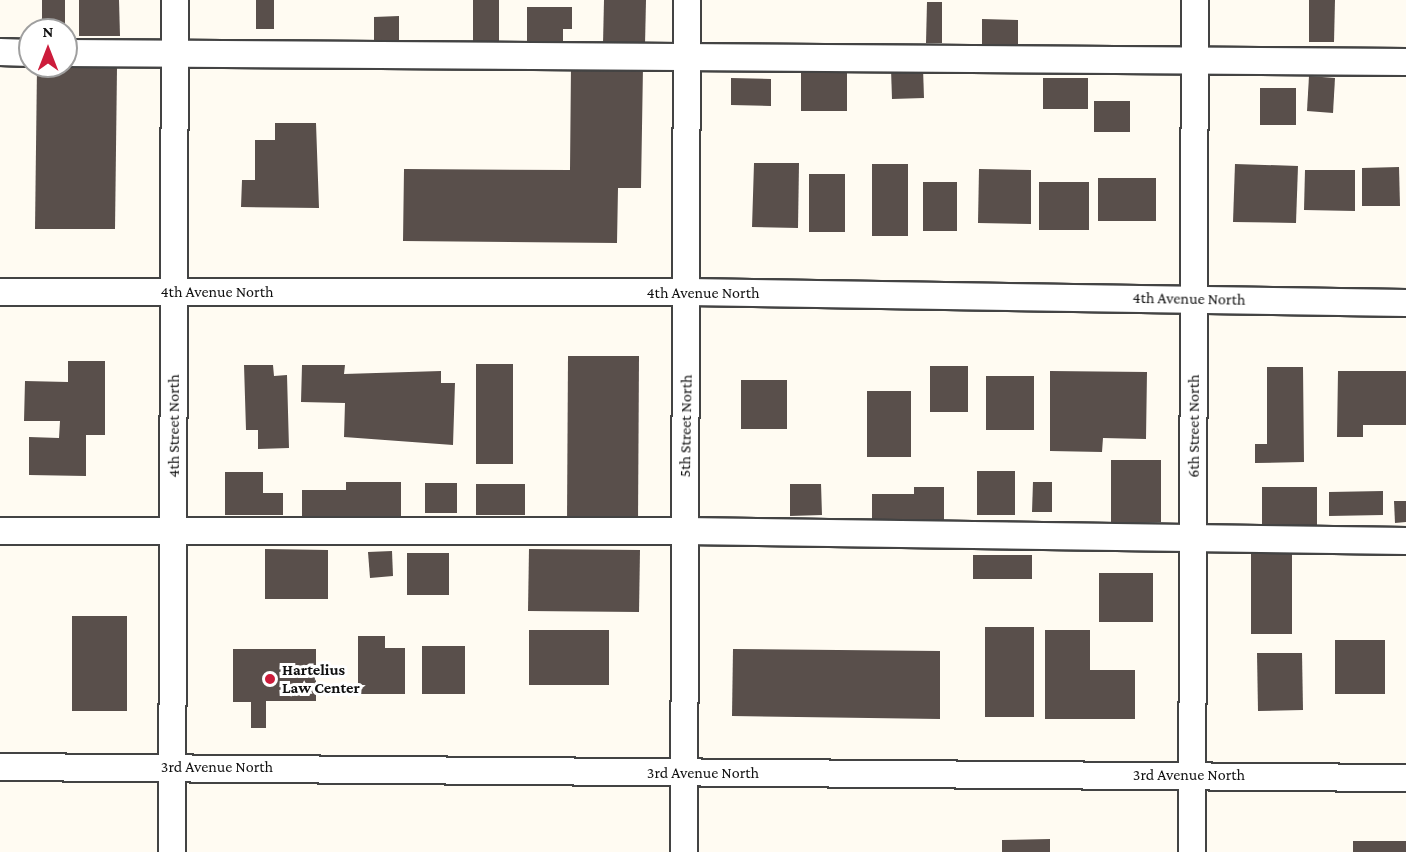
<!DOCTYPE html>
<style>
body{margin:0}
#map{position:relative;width:1406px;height:852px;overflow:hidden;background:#fffbf2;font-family:"Crimson Pro",serif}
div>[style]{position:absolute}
.building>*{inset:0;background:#594f4b}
.roads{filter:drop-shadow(2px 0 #434343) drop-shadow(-2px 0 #434343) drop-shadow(0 2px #434343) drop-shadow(0 -2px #434343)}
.minor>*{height:26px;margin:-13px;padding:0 13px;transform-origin:13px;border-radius:13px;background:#fff}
.dots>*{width:16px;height:16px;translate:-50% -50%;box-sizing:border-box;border:3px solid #fff;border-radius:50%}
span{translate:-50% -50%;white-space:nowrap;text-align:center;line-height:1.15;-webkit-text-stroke:6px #fff;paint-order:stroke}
.street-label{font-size:16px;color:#101010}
.poi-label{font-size:16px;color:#101010;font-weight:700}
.left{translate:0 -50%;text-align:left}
.north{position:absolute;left:18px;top:18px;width:60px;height:60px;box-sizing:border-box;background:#fff;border:2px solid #9f9f9f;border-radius:50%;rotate:0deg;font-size:16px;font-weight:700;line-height:24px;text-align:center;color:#101010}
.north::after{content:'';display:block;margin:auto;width:21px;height:27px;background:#cc1c3b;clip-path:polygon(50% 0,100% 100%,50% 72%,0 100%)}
</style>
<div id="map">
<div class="building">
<i style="clip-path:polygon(42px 0,65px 0,65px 28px,42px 28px)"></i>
<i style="clip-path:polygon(79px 0,119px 0,120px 36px,79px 36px)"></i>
<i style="clip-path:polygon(256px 0,274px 0,274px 29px,256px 29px)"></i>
<i style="clip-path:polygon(473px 0,499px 0,499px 41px,473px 42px)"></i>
<i style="clip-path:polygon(604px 0,646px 0,645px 45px,603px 44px)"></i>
<i style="clip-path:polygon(1309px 0,1335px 0,1334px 42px,1309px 42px)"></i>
<i style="clip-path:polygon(927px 2px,942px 2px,942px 43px,926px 43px)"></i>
<i style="clip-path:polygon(527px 7px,572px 7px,572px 29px,563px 29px,563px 42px,527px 42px)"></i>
<i style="clip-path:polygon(399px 16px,399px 41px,374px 41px,374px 17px)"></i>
<i style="clip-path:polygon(982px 19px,1018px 20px,1018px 44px,982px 44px)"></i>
<i style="clip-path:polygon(571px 66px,643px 67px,641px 188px,618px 188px,617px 243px,403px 241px,404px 169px,570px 170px)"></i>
<i style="clip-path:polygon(37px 67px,117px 68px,115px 229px,35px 229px)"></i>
<i style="clip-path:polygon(923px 68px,924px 98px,892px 99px,891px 69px)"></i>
<i style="clip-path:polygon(801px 71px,847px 71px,847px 111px,801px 111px)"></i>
<i style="clip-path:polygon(1309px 76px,1335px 78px,1333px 113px,1307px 111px)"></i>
<i style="clip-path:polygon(731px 78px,771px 79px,771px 106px,731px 105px)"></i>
<i style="clip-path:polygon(1043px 78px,1088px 78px,1088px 109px,1043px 109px)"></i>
<i style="clip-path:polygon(1260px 88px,1296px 88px,1296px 125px,1260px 125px)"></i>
<i style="clip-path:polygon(1094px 101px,1130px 101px,1130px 132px,1094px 132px)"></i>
<i style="clip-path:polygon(275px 123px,316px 123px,319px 208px,241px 207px,242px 180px,255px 180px,255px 140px,275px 140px)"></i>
<i style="clip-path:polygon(754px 163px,799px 163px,798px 228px,752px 227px)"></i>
<i style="clip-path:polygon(872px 164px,908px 164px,908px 236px,872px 236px)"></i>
<i style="clip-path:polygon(1235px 164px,1298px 166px,1296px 223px,1233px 222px)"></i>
<i style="clip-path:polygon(1399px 167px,1400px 206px,1362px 206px,1362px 168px)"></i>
<i style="clip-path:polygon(979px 169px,1031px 170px,1031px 224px,978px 223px)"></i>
<i style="clip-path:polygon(1305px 170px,1355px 170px,1355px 211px,1304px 210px)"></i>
<i style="clip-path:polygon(809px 174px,845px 174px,845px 232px,809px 232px)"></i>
<i style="clip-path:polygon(1098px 178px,1156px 178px,1156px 221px,1098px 221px)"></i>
<i style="clip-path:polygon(923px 182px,957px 182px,957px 231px,923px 231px)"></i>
<i style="clip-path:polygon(1039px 182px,1089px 182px,1089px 230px,1039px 230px)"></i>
<i style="clip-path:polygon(568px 356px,639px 356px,638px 523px,567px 523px)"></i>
<i style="clip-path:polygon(68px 361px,105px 361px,105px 435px,86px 435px,86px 476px,29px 475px,29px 437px,59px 438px,60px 421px,24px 421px,25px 381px,68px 382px)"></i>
<i style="clip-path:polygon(476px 364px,513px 364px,513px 464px,476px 464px)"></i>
<i style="clip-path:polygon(244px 365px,273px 365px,274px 376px,287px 375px,289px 448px,258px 449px,258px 430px,246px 430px)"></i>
<i style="clip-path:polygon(302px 365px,345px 365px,344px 374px,441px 371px,441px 383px,455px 383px,453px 445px,344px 437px,345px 403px,301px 402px)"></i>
<i style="clip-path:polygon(930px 366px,968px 366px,968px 412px,930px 412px)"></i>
<i style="clip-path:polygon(1267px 367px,1303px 367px,1304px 462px,1255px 463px,1255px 444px,1267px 444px)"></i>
<i style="clip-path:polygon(1050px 371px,1147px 372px,1146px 439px,1103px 438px,1102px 452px,1050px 451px)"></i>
<i style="clip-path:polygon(1338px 371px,1406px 371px,1406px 425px,1363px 425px,1363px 437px,1337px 437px)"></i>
<i style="clip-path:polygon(986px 376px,1034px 376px,1034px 430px,986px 430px)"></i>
<i style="clip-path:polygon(741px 380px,787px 380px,787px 429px,741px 429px)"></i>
<i style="clip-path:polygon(867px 391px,911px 391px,911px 457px,867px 457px)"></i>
<i style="clip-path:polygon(1111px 460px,1161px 460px,1161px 522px,1111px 522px)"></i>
<i style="clip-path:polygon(977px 471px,1015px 471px,1015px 515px,977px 515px)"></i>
<i style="clip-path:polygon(225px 472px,263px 472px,263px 493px,283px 493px,283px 515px,225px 515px)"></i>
<i style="clip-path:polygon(346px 482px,401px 482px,401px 520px,302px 520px,302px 490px,346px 490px)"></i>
<i style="clip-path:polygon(1033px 482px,1052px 482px,1052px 512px,1032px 512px)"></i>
<i style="clip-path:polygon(425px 483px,457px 483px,457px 513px,425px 513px)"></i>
<i style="clip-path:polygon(476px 484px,525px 484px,525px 515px,476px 515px)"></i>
<i style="clip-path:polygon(790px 484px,821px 484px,822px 515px,790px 516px)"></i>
<i style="clip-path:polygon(914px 487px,944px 487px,944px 523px,872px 523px,872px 494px,914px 494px)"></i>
<i style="clip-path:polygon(1262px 487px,1317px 487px,1317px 526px,1262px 526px)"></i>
<i style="clip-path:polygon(1383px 491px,1383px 515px,1329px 516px,1329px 492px)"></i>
<i style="clip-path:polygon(1394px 501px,1406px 501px,1406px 522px,1395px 523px)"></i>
<i style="clip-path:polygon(265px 549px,328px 550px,328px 599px,265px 599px)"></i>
<i style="clip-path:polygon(529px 549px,640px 550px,639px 612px,528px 611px)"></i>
<i style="clip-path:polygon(392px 551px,393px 576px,370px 578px,368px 552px)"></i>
<i style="clip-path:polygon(407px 553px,449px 553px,449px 595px,407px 595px)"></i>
<i style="clip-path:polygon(1251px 553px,1292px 553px,1292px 634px,1251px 634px)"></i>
<i style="clip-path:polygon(973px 555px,1032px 555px,1032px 579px,973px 579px)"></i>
<i style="clip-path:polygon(1099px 573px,1153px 573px,1153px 622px,1099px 622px)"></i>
<i style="clip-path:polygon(72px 616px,127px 616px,127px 711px,72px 711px)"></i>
<i style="clip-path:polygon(985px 627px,1034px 627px,1034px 717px,985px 717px)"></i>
<i style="clip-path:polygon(529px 630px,609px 630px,609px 685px,529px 685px)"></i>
<i style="clip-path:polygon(1045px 630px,1090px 630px,1090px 670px,1135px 670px,1135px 719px,1045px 719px)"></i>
<i style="clip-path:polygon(358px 636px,385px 636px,385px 648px,405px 648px,405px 694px,358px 694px)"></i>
<i style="clip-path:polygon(1335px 640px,1385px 640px,1385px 694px,1335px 694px)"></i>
<i style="clip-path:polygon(422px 646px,465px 646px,465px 694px,422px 694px)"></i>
<i style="clip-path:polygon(233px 649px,316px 649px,316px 701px,266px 701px,266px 728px,251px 728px,251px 702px,233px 702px)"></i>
<i style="clip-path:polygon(733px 649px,940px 651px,940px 719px,732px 716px)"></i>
<i style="clip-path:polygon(1257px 653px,1302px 653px,1303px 710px,1258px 711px)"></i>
<i style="clip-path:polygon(1050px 839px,1050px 852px,1002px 852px,1002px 840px)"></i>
<i style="clip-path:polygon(1353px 841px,1406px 841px,1406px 852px,1353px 852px)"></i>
</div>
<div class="roads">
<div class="minor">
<i style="left:0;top:52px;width:30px;rotate:2deg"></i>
<i style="left:66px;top:53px;width:1340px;rotate:0.38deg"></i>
<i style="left:0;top:292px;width:689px"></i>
<i style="left:689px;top:292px;width:717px;rotate:0.88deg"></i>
<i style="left:0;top:531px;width:685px"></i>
<i style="left:685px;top:531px;width:721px;rotate:0.79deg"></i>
<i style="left:0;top:767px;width:1406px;rotate:0.45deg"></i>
<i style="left:172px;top:852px;width:852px;rotate:-89.8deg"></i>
<i style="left:684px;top:852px;width:852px;rotate:-89.8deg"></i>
<i style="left:1192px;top:852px;width:852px;rotate:-89.8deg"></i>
</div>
</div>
<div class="dots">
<i style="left:270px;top:679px;background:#cc1c3b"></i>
</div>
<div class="street-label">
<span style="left:217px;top:292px">4th Avenue North</span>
<span style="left:703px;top:293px">4th Avenue North</span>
<span style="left:1189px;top:299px;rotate:1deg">4th Avenue North</span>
<span style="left:174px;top:426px;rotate:-90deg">4th Street North</span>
<span style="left:686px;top:426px;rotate:-89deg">5th Street North</span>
<span style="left:1194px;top:426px;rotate:-90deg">6th Street North</span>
<span style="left:217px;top:767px">3rd Avenue North</span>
<span style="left:703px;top:773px">3rd Avenue North</span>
<span style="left:1189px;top:775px">3rd Avenue North</span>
</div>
<div class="poi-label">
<span class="left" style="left:282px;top:679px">Hartelius<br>Law Center</span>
</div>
<div class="north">N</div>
</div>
